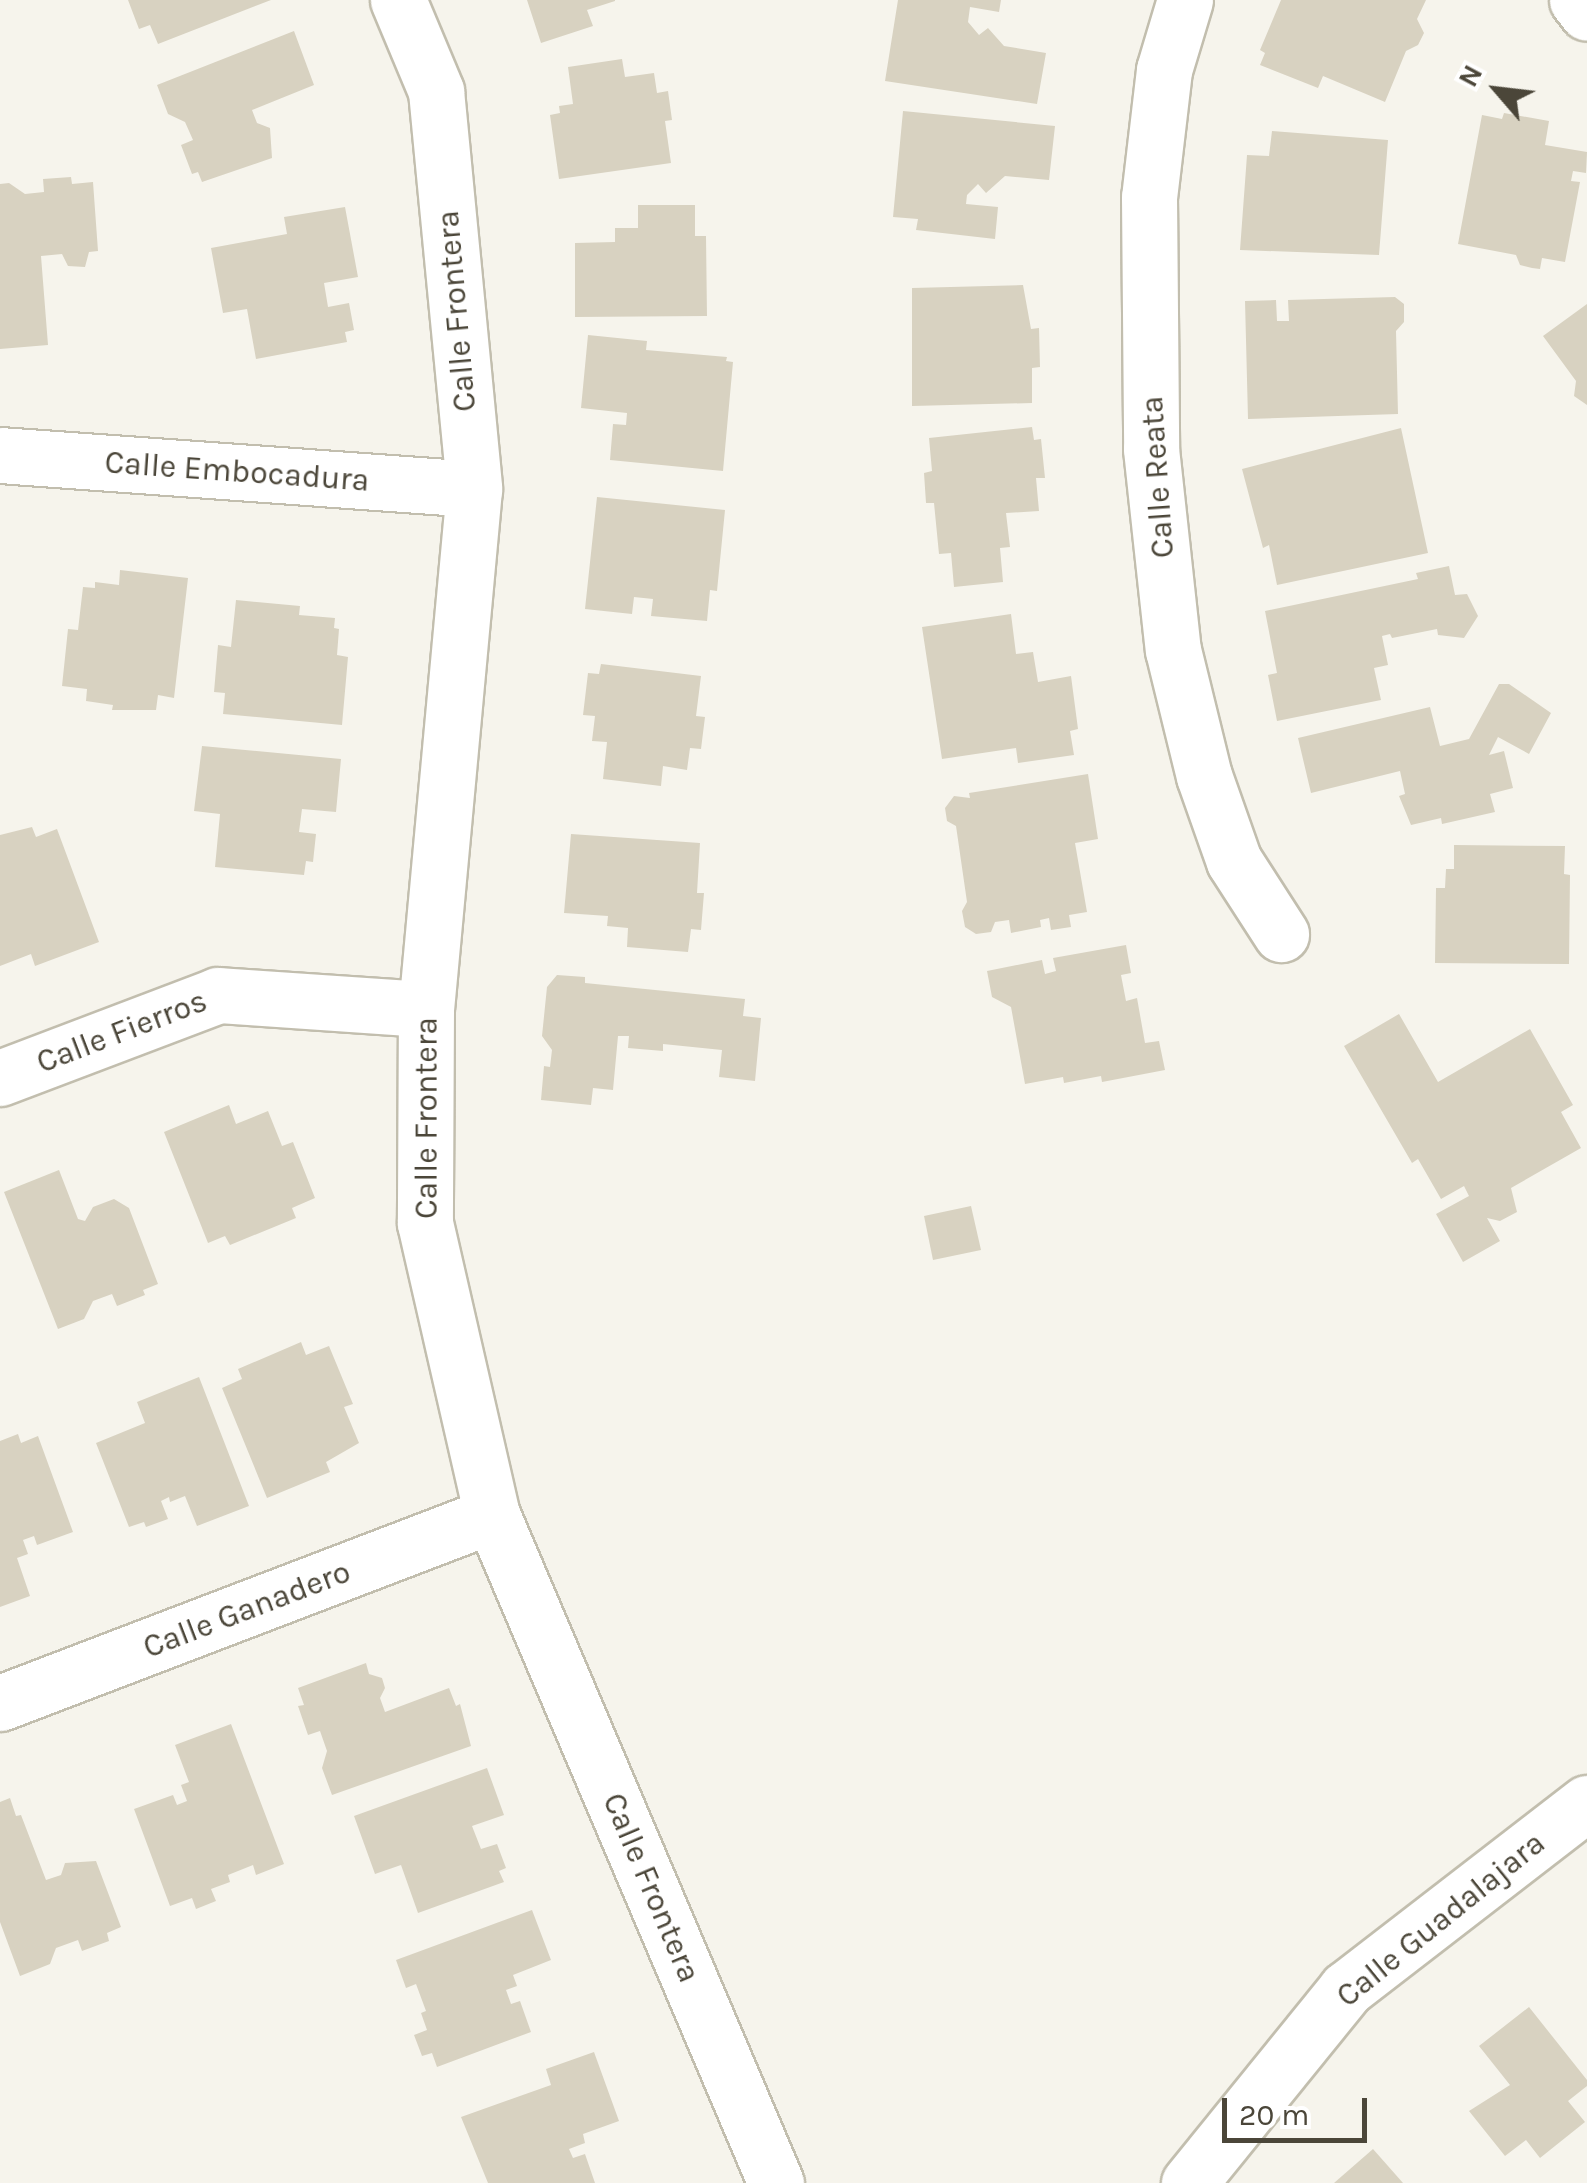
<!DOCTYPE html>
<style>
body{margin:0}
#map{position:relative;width:1587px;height:2183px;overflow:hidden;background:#f6f4ec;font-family:Karla,sans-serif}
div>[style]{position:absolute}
.building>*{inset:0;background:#d8d2c1}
.roads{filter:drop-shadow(2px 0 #c2beae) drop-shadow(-2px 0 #c2beae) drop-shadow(0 2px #c2beae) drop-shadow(0 -2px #c2beae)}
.minor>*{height:55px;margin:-27.5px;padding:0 27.5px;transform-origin:27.5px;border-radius:27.5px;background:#fff}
.tertiary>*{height:55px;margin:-27.5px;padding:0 27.5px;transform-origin:27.5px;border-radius:27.5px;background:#fff}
span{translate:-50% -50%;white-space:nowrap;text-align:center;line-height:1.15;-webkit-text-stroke:8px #fff;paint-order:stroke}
.street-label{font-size:32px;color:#4b4639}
.north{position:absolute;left:1447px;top:40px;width:100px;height:100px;-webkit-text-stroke:8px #fff;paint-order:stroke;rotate:298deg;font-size:28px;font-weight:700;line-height:40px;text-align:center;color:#4b4639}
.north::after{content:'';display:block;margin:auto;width:35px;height:45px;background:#4b4639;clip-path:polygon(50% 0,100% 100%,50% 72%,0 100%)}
.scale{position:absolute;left:1222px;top:2098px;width:145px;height:45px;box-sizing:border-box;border:5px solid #4b4639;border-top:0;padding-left:12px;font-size:30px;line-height:35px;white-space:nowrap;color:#4b4639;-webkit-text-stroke:8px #fff;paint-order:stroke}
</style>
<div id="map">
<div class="building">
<i style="clip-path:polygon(128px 0,271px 0,158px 44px,150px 25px,139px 29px)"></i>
<i style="clip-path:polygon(527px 0,615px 0,615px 1px,587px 10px,593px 26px,541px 43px)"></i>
<i style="clip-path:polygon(898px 0,1001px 0,999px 12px,970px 7px,968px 22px,979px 35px,988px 28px,1004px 46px,1046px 53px,1037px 104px,885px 81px)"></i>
<i style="clip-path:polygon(1281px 0,1426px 0,1417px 19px,1424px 33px,1418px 45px,1406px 51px,1385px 102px,1323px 76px,1318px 88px,1260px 65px,1265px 53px,1260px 50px)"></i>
<i style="clip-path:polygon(294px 31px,314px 85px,252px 110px,257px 123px,270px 128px,272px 158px,202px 182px,198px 172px,192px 174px,181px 145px,193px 140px,185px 122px,168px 114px,157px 85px)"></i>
<i style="clip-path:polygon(622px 59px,625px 77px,654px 73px,657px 93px,668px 91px,672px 120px,665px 121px,671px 163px,559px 179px,550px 115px,560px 113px,559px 106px,573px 104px,568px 67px)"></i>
<i style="clip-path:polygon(903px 111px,1055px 126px,1049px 180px,1005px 176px,986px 193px,978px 184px,967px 195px,966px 204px,998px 207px,995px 239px,916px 230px,918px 219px,893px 217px)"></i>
<i style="clip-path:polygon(1504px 113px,1549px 121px,1545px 145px,1587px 152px,1586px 173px,1573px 171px,1571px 181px,1580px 182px,1565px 262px,1542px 258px,1540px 269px,1532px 268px,1520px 265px,1516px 255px,1458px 244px,1482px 115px,1502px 119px)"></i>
<i style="clip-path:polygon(1272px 131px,1388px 140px,1379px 255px,1240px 250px,1247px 155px,1269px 156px)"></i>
<i style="clip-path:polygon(71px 177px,72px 184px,93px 182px,98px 251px,89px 252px,85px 267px,68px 266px,62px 254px,41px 256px,48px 345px,0 349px,0 184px,9px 183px,25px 194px,44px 192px,43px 179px)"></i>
<i style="clip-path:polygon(638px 205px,695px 205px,695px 236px,706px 236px,707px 316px,575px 317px,575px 243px,615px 242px,615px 228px,638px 228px)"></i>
<i style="clip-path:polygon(345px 207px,358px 277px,324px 283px,328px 307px,349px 303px,354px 330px,345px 332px,347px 342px,256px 359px,247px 309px,223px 313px,211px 248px,287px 234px,284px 217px)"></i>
<i style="clip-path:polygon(1023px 285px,1031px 329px,1039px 328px,1040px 367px,1032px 368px,1032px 403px,912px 406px,912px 288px)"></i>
<i style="clip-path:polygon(1395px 297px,1404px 304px,1404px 322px,1396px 331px,1398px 414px,1248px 419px,1245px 301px,1276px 300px,1277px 321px,1289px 321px,1288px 300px)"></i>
<i style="clip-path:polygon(1587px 304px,1587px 405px,1574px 396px,1576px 381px,1543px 336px)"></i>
<i style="clip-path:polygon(588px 335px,647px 341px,646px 350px,727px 357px,726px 361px,733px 362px,723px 471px,610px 460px,613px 424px,626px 425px,627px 413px,581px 408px)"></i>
<i style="clip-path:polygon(1032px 427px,1034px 440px,1041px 439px,1045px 478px,1036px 478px,1039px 511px,1006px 513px,1010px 547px,1000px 548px,1003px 582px,954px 587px,951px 553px,939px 554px,934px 503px,926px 503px,924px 473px,932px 471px,929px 438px)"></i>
<i style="clip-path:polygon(1401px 428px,1428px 553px,1277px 585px,1269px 545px,1263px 548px,1242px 469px)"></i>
<i style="clip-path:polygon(597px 497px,725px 510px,717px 591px,710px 590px,707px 621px,651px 616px,653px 599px,634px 597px,632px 614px,585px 609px)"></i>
<i style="clip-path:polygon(1449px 566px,1455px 595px,1467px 594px,1478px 616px,1464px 638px,1438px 635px,1437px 629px,1392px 638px,1390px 634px,1382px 636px,1388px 665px,1374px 668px,1381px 700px,1277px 721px,1268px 675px,1277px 673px,1265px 611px,1418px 579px,1416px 573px)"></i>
<i style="clip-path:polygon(120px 570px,188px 578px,174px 698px,158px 695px,156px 710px,112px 710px,113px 705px,86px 701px,87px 689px,62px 686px,68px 629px,78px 630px,83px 587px,95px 588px,95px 582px,119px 585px)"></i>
<i style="clip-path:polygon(236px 600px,300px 606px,299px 615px,335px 618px,334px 628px,339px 629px,337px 655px,348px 657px,342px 725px,223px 714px,225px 693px,214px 692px,218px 645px,231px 647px)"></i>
<i style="clip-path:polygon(1011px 614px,1016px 654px,1033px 652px,1038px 682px,1071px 676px,1078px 729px,1070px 731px,1074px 755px,1018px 763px,1016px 748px,942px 759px,922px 627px)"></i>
<i style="clip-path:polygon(601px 664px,701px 676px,696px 716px,705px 717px,701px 749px,690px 748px,687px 770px,663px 766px,661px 786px,603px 779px,607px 742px,592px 741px,595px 716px,583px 715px,588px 673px,599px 674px)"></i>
<i style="clip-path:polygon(1499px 684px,1509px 684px,1551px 713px,1529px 754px,1498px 737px,1489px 755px,1504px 751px,1513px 788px,1490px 794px,1495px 812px,1442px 824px,1441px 818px,1411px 825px,1399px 796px,1405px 794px,1400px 771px,1311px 793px,1298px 738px,1430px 707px,1440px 746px,1469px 739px)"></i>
<i style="clip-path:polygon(202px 746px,341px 759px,336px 812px,302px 809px,299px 832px,316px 834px,313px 862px,306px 861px,304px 875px,215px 867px,220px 814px,194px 811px)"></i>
<i style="clip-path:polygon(1088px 774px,1098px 839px,1075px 843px,1087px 912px,1069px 915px,1071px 927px,1051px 930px,1049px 918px,1040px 920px,1041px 927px,1011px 933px,1009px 920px,995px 922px,991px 932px,976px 934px,965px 927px,962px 911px,967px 902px,956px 826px,947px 821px,945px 808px,954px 796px,970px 798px,969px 793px)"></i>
<i style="clip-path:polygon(32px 827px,36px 837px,57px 829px,99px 942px,35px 966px,31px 954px,0 966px,0 835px)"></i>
<i style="clip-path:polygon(571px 834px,700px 843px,697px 893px,704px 893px,701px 930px,691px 929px,688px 952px,627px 947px,628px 928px,607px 926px,608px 916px,564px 913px)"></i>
<i style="clip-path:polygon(1454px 845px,1565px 846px,1564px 874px,1570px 875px,1569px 964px,1435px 963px,1436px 888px,1445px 888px,1446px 869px,1454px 869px)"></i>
<i style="clip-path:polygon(1126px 945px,1131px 973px,1121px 975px,1126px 1001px,1137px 998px,1145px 1043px,1159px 1041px,1165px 1070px,1102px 1082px,1101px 1076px,1064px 1083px,1063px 1077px,1025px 1084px,1011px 1007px,992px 997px,987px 971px,1042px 960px,1045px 974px,1056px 971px,1053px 958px)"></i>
<i style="clip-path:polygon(557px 975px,585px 977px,585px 983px,745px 999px,743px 1016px,761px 1018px,755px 1081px,719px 1077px,722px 1050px,663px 1044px,663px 1051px,628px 1048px,629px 1036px,618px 1036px,613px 1090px,593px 1088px,591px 1105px,541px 1100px,544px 1066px,550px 1067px,552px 1050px,542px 1036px,547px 987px)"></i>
<i style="clip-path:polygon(1399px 1014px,1438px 1082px,1530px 1029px,1573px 1105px,1561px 1112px,1581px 1148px,1511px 1188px,1517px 1212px,1500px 1221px,1487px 1218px,1500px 1241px,1463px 1262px,1436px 1214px,1469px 1196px,1464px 1186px,1441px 1199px,1418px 1159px,1412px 1163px,1344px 1046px)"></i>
<i style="clip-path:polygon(229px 1105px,236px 1124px,268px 1111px,282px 1146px,293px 1142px,315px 1198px,292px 1208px,296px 1218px,230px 1245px,225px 1236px,208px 1243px,164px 1132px)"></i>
<i style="clip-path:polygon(59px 1170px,78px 1219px,85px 1221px,93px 1207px,114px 1199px,129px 1208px,158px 1284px,143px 1290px,145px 1295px,117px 1306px,112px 1294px,93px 1301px,84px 1319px,58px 1329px,4px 1192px)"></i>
<i style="clip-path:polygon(971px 1206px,981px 1250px,933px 1260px,924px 1216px)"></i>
<i style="clip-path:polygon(301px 1342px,306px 1355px,329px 1346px,353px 1404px,344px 1407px,359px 1443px,326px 1462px,330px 1472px,267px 1498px,222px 1388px,242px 1379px,238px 1369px)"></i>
<i style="clip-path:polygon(199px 1377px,249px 1506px,197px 1526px,185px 1496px,170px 1502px,169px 1497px,161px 1501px,168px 1519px,146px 1527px,144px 1522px,129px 1527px,96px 1443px,145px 1423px,137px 1402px)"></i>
<i style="clip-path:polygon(18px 1434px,21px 1443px,38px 1436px,73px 1532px,37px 1545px,34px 1536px,23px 1540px,28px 1554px,17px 1558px,30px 1596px,0 1607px,0 1441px)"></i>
<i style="clip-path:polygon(366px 1663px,369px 1674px,382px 1678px,385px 1688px,380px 1698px,385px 1712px,449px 1688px,456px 1706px,460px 1704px,471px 1746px,332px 1795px,322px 1768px,327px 1751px,320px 1731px,308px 1735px,298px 1706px,304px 1705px,298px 1688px)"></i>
<i style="clip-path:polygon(231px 1724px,284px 1864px,256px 1875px,253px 1865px,228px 1875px,230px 1882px,211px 1889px,216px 1901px,196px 1909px,192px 1898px,170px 1906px,134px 1809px,173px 1795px,177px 1805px,187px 1801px,181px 1785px,189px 1782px,175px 1745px)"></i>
<i style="clip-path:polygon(487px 1768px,504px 1815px,472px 1826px,481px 1849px,497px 1844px,506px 1868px,499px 1871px,504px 1882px,418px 1913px,401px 1865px,375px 1874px,354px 1816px)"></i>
<i style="clip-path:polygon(10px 1798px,16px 1816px,21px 1815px,46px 1880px,61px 1875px,65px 1863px,96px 1861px,121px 1927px,107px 1933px,109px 1941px,82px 1951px,78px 1940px,56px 1948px,50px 1964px,20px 1976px,0 1922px,0 1802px)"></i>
<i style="clip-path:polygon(532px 1910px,551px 1960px,513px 1975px,517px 1986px,506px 1990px,511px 2004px,520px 2001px,531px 2032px,437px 2067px,432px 2053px,422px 2056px,414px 2035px,427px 2030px,421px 2013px,426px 2011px,416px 1984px,406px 1988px,396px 1960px)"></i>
<i style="clip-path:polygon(1529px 2007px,1587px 2080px,1587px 2086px,1568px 2101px,1585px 2122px,1540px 2158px,1526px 2140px,1505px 2156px,1469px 2111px,1510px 2085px,1479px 2046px)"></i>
<i style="clip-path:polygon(594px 2052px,619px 2121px,583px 2134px,585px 2143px,569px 2149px,573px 2158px,585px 2154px,595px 2183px,488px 2183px,461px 2117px,551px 2085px,546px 2069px)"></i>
<i style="clip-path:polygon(1373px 2149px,1403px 2183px,1334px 2183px)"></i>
</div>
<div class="roads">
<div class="minor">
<i style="left:1185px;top:0;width:73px;rotate:106.7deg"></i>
<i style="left:1164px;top:70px;width:128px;rotate:96.7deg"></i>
<i style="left:1149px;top:197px;width:252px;rotate:89.5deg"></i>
<i style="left:1151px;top:449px;width:202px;rotate:83.8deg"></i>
<i style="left:1173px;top:650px;width:130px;rotate:76.2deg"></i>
<i style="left:1204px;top:776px;width:90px;rotate:70.6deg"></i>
<i style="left:1234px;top:861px;width:87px;rotate:57.2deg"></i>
<i style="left:1577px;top:0;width:16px;rotate:52deg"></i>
<i style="left:0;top:455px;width:475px;rotate:4.1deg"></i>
<i style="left:0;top:1078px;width:233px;rotate:-20.8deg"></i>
<i style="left:218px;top:995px;width:208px;rotate:3.9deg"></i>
<i style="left:0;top:1703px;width:527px;rotate:-20.91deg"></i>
<i style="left:1189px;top:2183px;width:250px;rotate:-51deg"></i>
<i style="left:1346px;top:1989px;width:304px;rotate:-37.7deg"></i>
</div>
<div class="tertiary">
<i style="left:398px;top:0;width:99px;rotate:67.3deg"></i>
<i style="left:436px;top:91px;width:400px;rotate:84.5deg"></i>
<i style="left:474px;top:489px;width:522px;rotate:95.27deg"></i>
<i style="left:426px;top:1009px;width:214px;rotate:90.3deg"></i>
<i style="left:425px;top:1223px;width:300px;rotate:77.1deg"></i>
<i style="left:492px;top:1515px;width:726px;rotate:66.97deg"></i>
</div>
</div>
<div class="street-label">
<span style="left:457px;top:311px;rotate:-95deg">Calle Frontera</span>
<span style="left:237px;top:472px;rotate:4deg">Calle Embocadura</span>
<span style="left:1158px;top:477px;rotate:-94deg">Calle Reata</span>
<span style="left:122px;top:1032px;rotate:-21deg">Calle Fierros</span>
<span style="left:427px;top:1118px;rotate:-90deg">Calle Frontera</span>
<span style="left:247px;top:1610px;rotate:-21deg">Calle Ganadero</span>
<span style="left:651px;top:1888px;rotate:67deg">Calle Frontera</span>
<span style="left:1441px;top:1920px;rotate:-39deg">Calle Guadalajara</span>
</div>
<div class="north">N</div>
<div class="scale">20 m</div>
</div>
